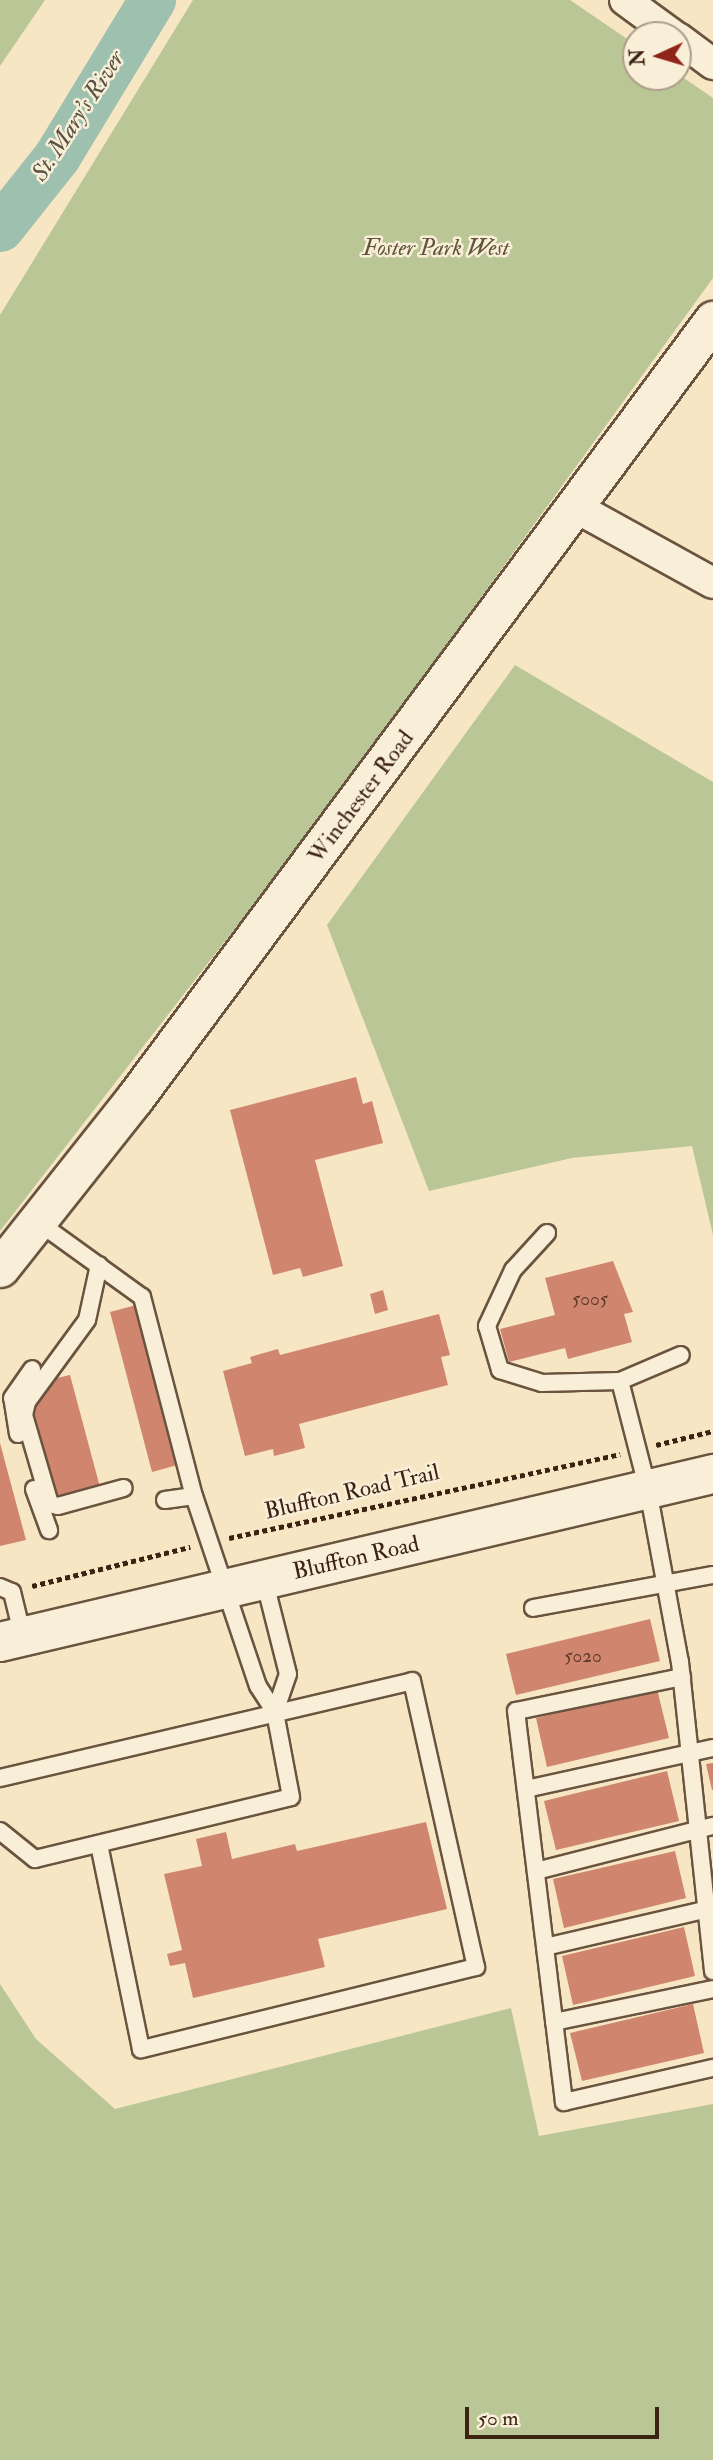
<!DOCTYPE html>
<style>
body{margin:0}
#map{position:relative;width:713px;height:2460px;overflow:hidden;background:#f6e6c3;font-family:"IM FELL Double Pica",serif}
div>[style]{position:absolute}
.green>*{inset:0;background:#bac695}
.river>*{height:47px;margin:-23.5px;padding:0 23.5px;transform-origin:23.5px;border-radius:23.5px;background:#9dc0af}
.building>*{inset:0;background:#d0856e}
.path>*{height:4.5px;margin-top:-2.25px;transform-origin:0;background:repeating-linear-gradient(90deg,#3b2213 0 5px,transparent 0 8.5px)}
.roads{filter:drop-shadow(2px 0 #6a533f) drop-shadow(-2px 0 #6a533f) drop-shadow(0 2px #6a533f) drop-shadow(0 -2px #6a533f)}
.service>*{height:16px;margin:-8px;padding:0 8px;transform-origin:8px;border-radius:8px;background:#f9efd8}
.minor>*{height:30px;margin:-15px;padding:0 15px;transform-origin:15px;border-radius:15px;background:#f9efd8}
.tertiary>*{height:37px;margin:-18.5px;padding:0 18.5px;transform-origin:18.5px;border-radius:18.5px;background:#f9efd8}
.secondary>*{height:38px;margin:-19px;padding:0 19px;transform-origin:19px;border-radius:19px;background:#f9efd8}
span{translate:-50% -50%;white-space:nowrap;text-align:center;line-height:1.15;-webkit-text-stroke:5px #f9efd8;paint-order:stroke}
.number-label{font-size:19px;color:#603b2a}
.number-label span{-webkit-text-stroke-width:0}
.park-label{font-size:23px;color:#61533a;font-style:italic}
.street-label{font-size:23px;color:#3b2213}
.water-label{font-size:24px;color:#585142;font-style:italic}
.north{position:absolute;left:622px;top:21px;width:70px;height:70px;box-sizing:border-box;background:#f9efd8;border:2px solid #ad9d89;border-radius:50%;rotate:266deg;font-size:19px;font-weight:700;line-height:28px;text-align:center;color:#3b2213}
.north::after{content:'';display:block;margin:auto;width:24px;height:32px;background:#8f2418;clip-path:polygon(50% 0,100% 100%,50% 72%,0 100%)}
.scale{position:absolute;left:465px;top:2407px;width:194px;height:32px;box-sizing:border-box;border:4px solid #3b2213;border-top:0;padding-left:9px;font-size:21px;line-height:24px;white-space:nowrap;color:#3b2213;-webkit-text-stroke:5px #f9efd8;paint-order:stroke}
</style>
<div id="map">
<div class="green">
<i style="clip-path:polygon(0 0,45px 0,0 66px)"></i>
<i style="clip-path:polygon(193px 0,570px 0,636px 45px,636px 77px,678px 74px,713px 98px,713px 278px,323px 815px,0 1231px,0 315px)"></i>
<i style="clip-path:polygon(515px 665px,713px 782px,713px 1235px,692px 1146px,572px 1158px,429px 1191px,327px 925px)"></i>
<i style="clip-path:polygon(0 1984px,36px 2039px,115px 2109px,511px 2008px,539px 2136px,713px 2104px,713px 2460px,0 2460px)"></i>
</div>
<div class="river">
<i style="left:0;top:228px;width:92px;rotate:-51.6deg"></i>
<i style="left:57px;top:156px;width:183px;rotate:-58.7deg"></i>
</div>
<div class="building">
<i style="clip-path:polygon(356px 1077px,363px 1104px,372px 1101px,383px 1143px,315px 1160px,343px 1266px,303px 1277px,300px 1268px,273px 1275px,230px 1110px)"></i>
<i style="clip-path:polygon(613px 1261px,633px 1312px,624px 1314px,632px 1342px,568px 1359px,565px 1348px,509px 1362px,500px 1329px,555px 1315px,545px 1278px)"></i>
<i style="clip-path:polygon(383px 1290px,388px 1310px,375px 1314px,370px 1294px)"></i>
<i style="clip-path:polygon(140px 1304px,181px 1464px,152px 1472px,110px 1312px)"></i>
<i style="clip-path:polygon(439px 1314px,450px 1355px,441px 1357px,448px 1385px,299px 1424px,305px 1448px,274px 1456px,273px 1449px,245px 1456px,223px 1371px,252px 1363px,250px 1357px,278px 1349px,280px 1355px)"></i>
<i style="clip-path:polygon(70px 1375px,101px 1491px,57px 1503px,24px 1409px,44px 1381px)"></i>
<i style="clip-path:polygon(0 1443px,26px 1540px,0 1546px)"></i>
<i style="clip-path:polygon(650px 1619px,660px 1661px,516px 1695px,506px 1654px)"></i>
<i style="clip-path:polygon(657px 1689px,669px 1738px,547px 1767px,536px 1718px)"></i>
<i style="clip-path:polygon(713px 1763px,713px 1790px,712px 1790px,706px 1764px)"></i>
<i style="clip-path:polygon(667px 1771px,679px 1821px,556px 1850px,544px 1801px)"></i>
<i style="clip-path:polygon(426px 1822px,447px 1909px,318px 1939px,325px 1967px,193px 1998px,185px 1963px,170px 1966px,167px 1954px,182px 1950px,164px 1874px,202px 1866px,196px 1839px,226px 1832px,232px 1859px,295px 1844px,297px 1851px)"></i>
<i style="clip-path:polygon(675px 1851px,686px 1898px,564px 1928px,553px 1879px)"></i>
<i style="clip-path:polygon(684px 1927px,695px 1976px,573px 2005px,562px 1956px)"></i>
<i style="clip-path:polygon(693px 2004px,704px 2053px,582px 2081px,570px 2033px)"></i>
</div>
<div class="path">
<i style="left:656px;top:1445px;width:59px;rotate:-13.8deg"></i>
<i style="left:229px;top:1538px;width:400px;rotate:-12.1deg"></i>
<i style="left:32px;top:1586px;width:163px;rotate:-13.9deg"></i>
</div>
<div class="roads">
<div class="service">
<i style="left:38px;top:1222px;width:128px;rotate:35.8deg"></i>
<i style="left:142px;top:1297px;width:206px;rotate:75.4deg"></i>
<i style="left:194px;top:1496px;width:200px;rotate:71.4deg"></i>
<i style="left:258px;top:1686px;width:31px;rotate:57deg"></i>
<i style="left:275px;top:1712px;width:40px;rotate:-71.1deg"></i>
<i style="left:288px;top:1674px;width:98px;rotate:-104.2deg"></i>
<i style="left:547px;top:1233px;width:50px;rotate:132.6deg"></i>
<i style="left:513px;top:1270px;width:62px;rotate:114.9deg"></i>
<i style="left:487px;top:1326px;width:46px;rotate:73.5deg"></i>
<i style="left:500px;top:1370px;width:44px;rotate:17.2deg"></i>
<i style="left:542px;top:1383px;width:78px;rotate:-1.5deg"></i>
<i style="left:620px;top:1381px;width:66px;rotate:-23.1deg"></i>
<i style="left:99px;top:1265px;width:56px;rotate:102.3deg"></i>
<i style="left:87px;top:1320px;width:102px;rotate:126.2deg"></i>
<i style="left:27px;top:1402px;width:13px;rotate:103deg"></i>
<i style="left:24px;top:1415px;width:93px;rotate:73.7deg"></i>
<i style="left:50px;top:1504px;width:8px;rotate:14deg"></i>
<i style="left:58px;top:1506px;width:68px;rotate:-15.3deg"></i>
<i style="left:620px;top:1381px;width:113px;rotate:75.6deg"></i>
<i style="left:648px;top:1490px;width:175px;rotate:79.5deg"></i>
<i style="left:680px;top:1662px;width:311px;rotate:83.9deg"></i>
<i style="left:18px;top:1434px;width:36px;rotate:-99deg"></i>
<i style="left:12px;top:1398px;width:35px;rotate:-55deg"></i>
<i style="left:34px;top:1489px;width:44px;rotate:69.9deg"></i>
<i style="left:165px;top:1500px;width:29px;rotate:-8deg"></i>
<i style="left:0;top:1587px;width:13px;rotate:23deg"></i>
<i style="left:12px;top:1592px;width:46px;rotate:76.3deg"></i>
<i style="left:533px;top:1608px;width:183px;rotate:-10.4deg"></i>
<i style="left:682px;top:1677px;width:169px;rotate:168.4deg"></i>
<i style="left:516px;top:1711px;width:394px;rotate:83deg"></i>
<i style="left:564px;top:2102px;width:153px;rotate:-12.9deg"></i>
<i style="left:0;top:1778px;width:423px;rotate:-13.2deg"></i>
<i style="left:412px;top:1681px;width:293px;rotate:77.4deg"></i>
<i style="left:476px;top:1967px;width:345px;rotate:166.2deg"></i>
<i style="left:141px;top:2049px;width:209px;rotate:-101.6deg"></i>
<i style="left:526px;top:1789px;width:191px;rotate:-12.4deg"></i>
<i style="left:0;top:1831px;width:45px;rotate:38.7deg"></i>
<i style="left:35px;top:1859px;width:263px;rotate:-13.6deg"></i>
<i style="left:291px;top:1797px;width:86px;rotate:-100.7deg"></i>
<i style="left:536px;top:1871px;width:183px;rotate:-14.3deg"></i>
<i style="left:545px;top:1947px;width:172px;rotate:-13.1deg"></i>
<i style="left:554px;top:2022px;width:162px;rotate:-11.7deg"></i>
</div>
<div class="minor">
<i style="left:625px;top:0;width:59px;rotate:36.1deg"></i>
<i style="left:678px;top:38px;width:44px;rotate:36.6deg"></i>
<i style="left:577px;top:508px;width:155px;rotate:28.9deg"></i>
</div>
<div class="tertiary">
<i style="left:0;top:1268px;width:216px;rotate:-51.6deg"></i>
<i style="left:134px;top:1099px;width:971px;rotate:-53.38deg"></i>
</div>
<div class="secondary">
<i style="left:0;top:1642px;width:733px;rotate:-13.26deg"></i>
</div>
</div>
<div class="number-label">
<span style="left:590px;top:1300px">5005</span>
<span style="left:583px;top:1657px">5020</span>
</div>
<div class="park-label">
<span style="left:436px;top:248px">Foster Park West</span>
</div>
<div class="street-label">
<span style="left:361px;top:797px;rotate:-53deg">Winchester Road</span>
<span style="left:352px;top:1492px;rotate:-13deg">Bluffton Road Trail</span>
<span style="left:356px;top:1558px;rotate:-13deg">Bluffton Road</span>
</div>
<div class="water-label">
<span style="left:78px;top:116px;rotate:-57deg">St. Mary's River</span>
</div>
<div class="north">N</div>
<div class="scale">50 m</div>
</div>
